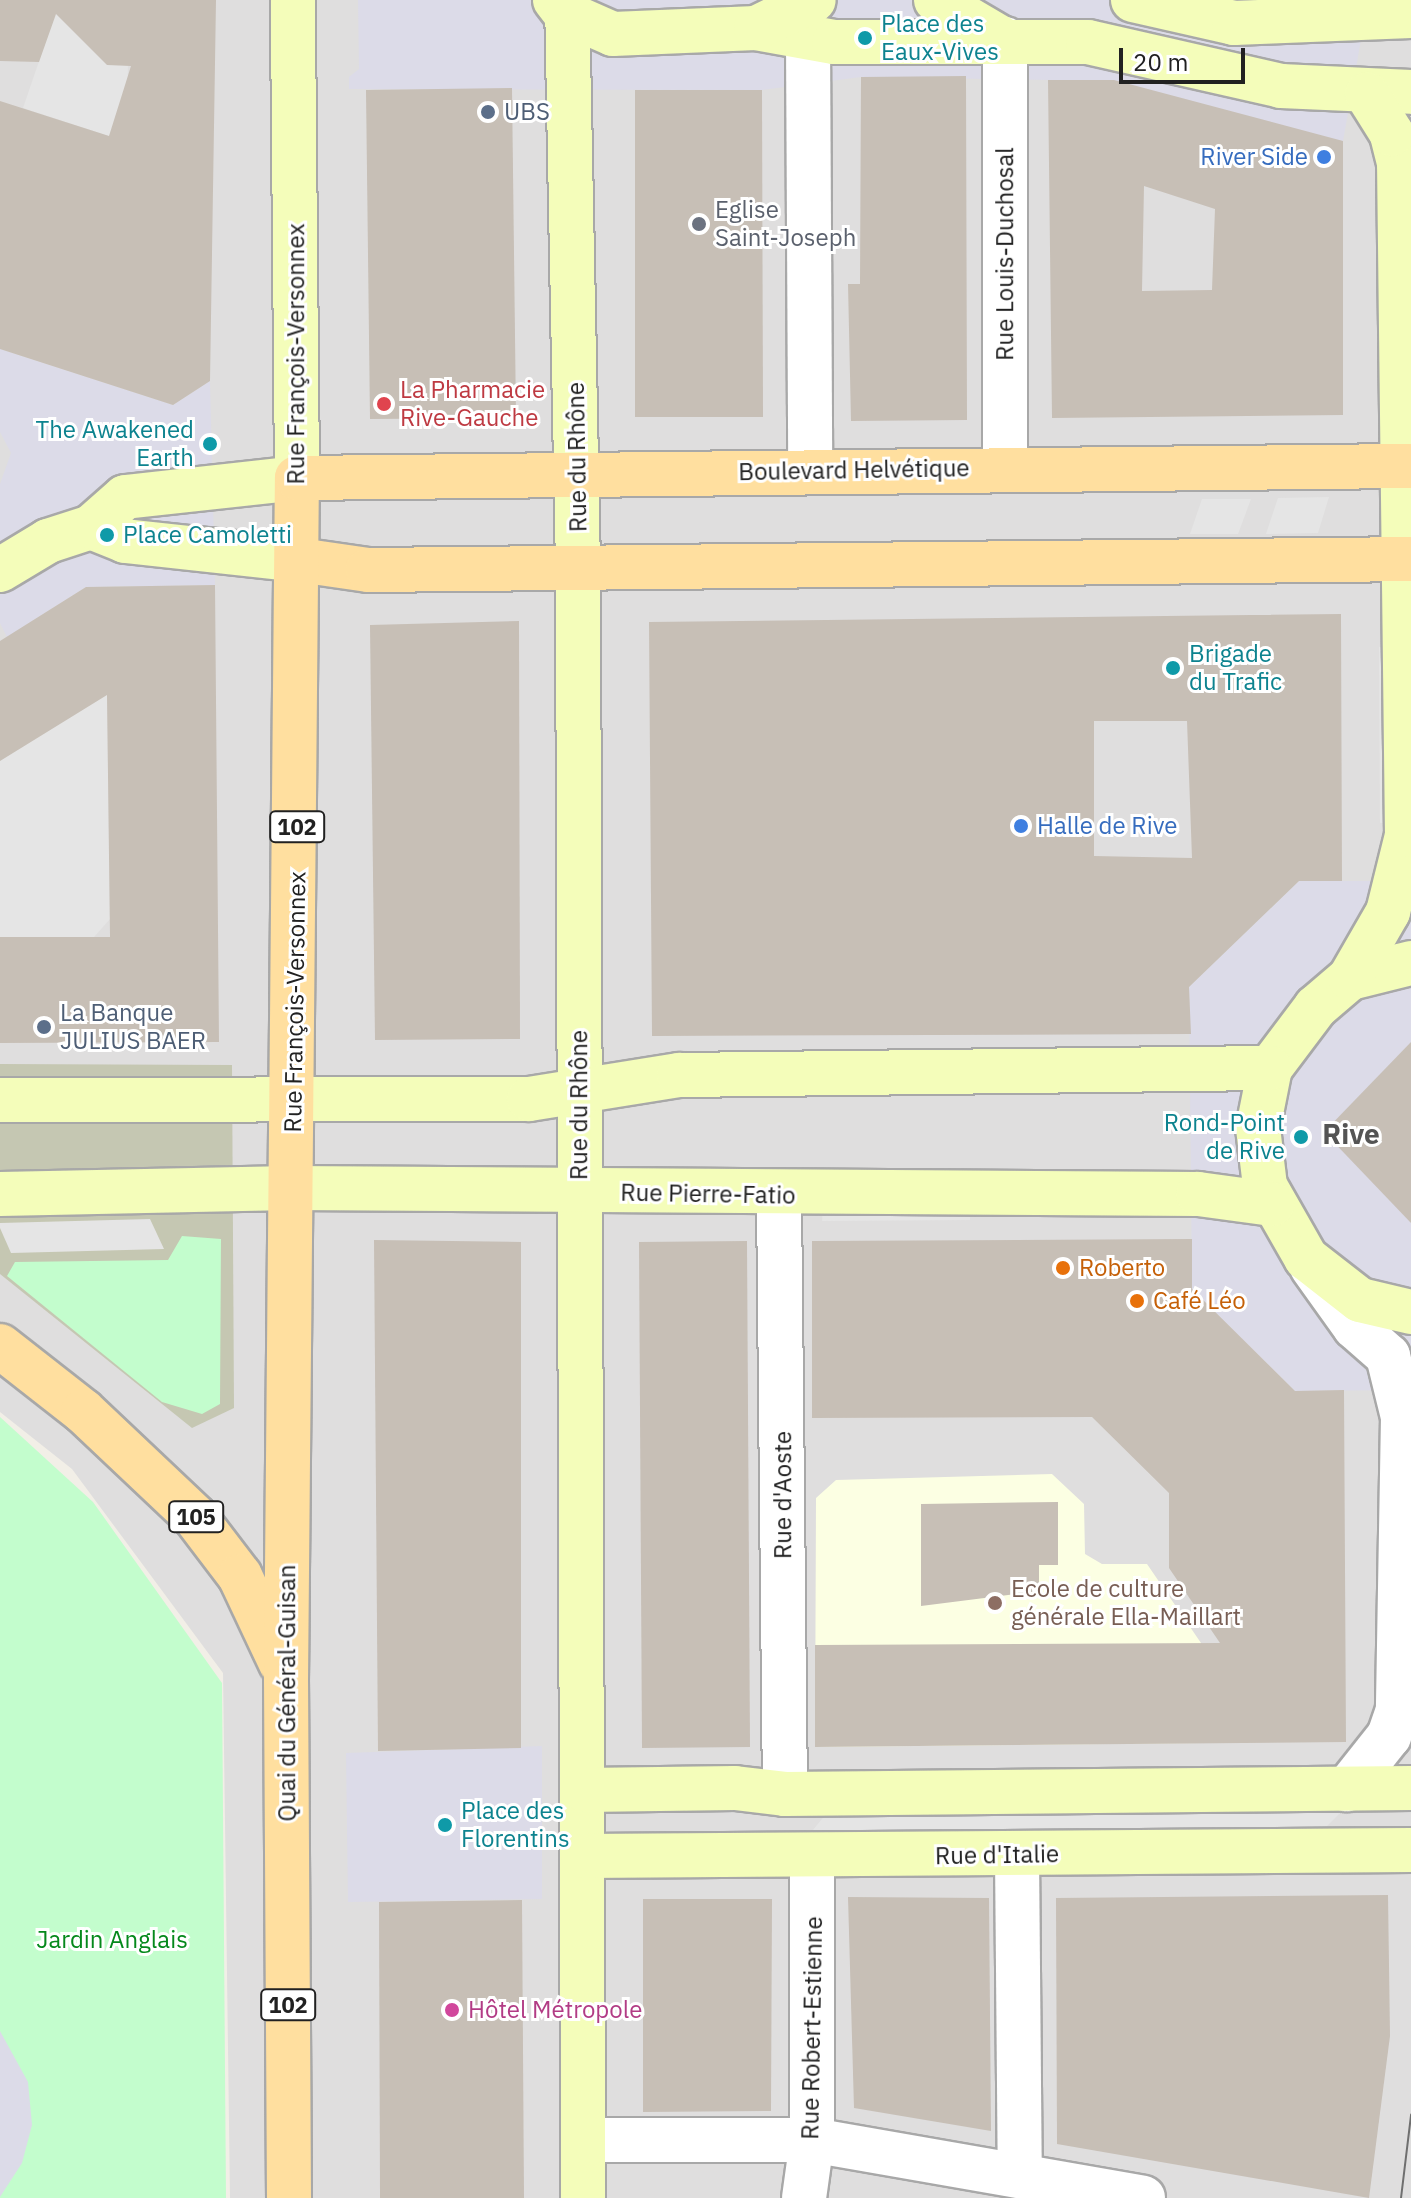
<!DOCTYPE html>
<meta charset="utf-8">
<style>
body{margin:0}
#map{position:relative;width:1411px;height:2198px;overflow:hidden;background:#f2efe7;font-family:"IBM Plex Sans",sans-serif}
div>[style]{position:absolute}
.residential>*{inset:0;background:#dfdede}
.education>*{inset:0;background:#fcffe3}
.construction>*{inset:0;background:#c5c7b2}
.park>*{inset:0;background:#c3fdcd}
.parking>*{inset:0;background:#e5e5e5}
.plaza>*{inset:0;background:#dcdbe8}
.building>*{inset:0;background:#c7bfb6}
.roads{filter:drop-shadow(2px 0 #a8a8a8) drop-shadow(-2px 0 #a8a8a8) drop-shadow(0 2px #a8a8a8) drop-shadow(0 -2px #a8a8a8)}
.street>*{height:44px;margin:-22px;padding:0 22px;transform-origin:22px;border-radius:22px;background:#fff}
.secondary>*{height:44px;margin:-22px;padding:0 22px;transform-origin:22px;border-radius:22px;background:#f4fdba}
.primary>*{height:44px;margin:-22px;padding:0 22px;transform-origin:22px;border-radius:22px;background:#ffdf9f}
.tram>*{height:2px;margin:-1px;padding:0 1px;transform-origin:1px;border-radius:1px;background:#6f6f6f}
.dots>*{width:22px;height:22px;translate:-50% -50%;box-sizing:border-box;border:4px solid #fff;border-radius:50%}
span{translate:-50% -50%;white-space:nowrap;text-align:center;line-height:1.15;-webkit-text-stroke:6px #fff;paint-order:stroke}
.shield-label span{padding:2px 6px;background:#fff;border:2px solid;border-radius:6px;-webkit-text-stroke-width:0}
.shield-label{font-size:22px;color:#212121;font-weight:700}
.culture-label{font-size:24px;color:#0d838f}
.left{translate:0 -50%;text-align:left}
.right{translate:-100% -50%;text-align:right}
.service-label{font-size:24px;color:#4e5e75}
.shop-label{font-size:24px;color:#366cbe}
.worship-label{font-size:24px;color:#5b616d}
.street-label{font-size:24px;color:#212121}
.health-label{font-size:24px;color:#be3a42}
.food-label{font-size:24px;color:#c56008}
.education-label{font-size:24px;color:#785e54}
.park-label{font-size:24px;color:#05891c}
.hotel-label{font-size:24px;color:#b23c85}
.quarter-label{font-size:28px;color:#545454;font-weight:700}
.scale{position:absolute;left:1119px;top:48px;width:126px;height:36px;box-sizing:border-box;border:4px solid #212121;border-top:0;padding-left:10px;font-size:24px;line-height:28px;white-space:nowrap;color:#212121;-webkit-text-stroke:6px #fff;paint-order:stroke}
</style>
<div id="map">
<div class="residential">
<i style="clip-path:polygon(0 0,1411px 0,1411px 2198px,230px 2198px,223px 1673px,72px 1469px,0 1412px)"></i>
</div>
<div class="education">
<i style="clip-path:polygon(1052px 1474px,1084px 1504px,1085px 1554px,1102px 1564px,1147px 1564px,1201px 1643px,1201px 1743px,815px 1747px,816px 1498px,836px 1480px)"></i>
</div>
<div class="construction">
<i style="clip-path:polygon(0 1064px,232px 1065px,234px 1408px,192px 1428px,0 1274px)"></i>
</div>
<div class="park">
<i style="clip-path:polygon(182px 1236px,221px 1239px,220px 1404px,202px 1414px,162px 1402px,7px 1276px,15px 1262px,168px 1260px)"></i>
<i style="clip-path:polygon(0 1417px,93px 1502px,222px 1683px,226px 2198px,0 2198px)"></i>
</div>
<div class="parking">
<i style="clip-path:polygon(60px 0,128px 65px,127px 116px,109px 136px,23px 108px)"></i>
<i style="clip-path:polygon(1329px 497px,1318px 533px,1266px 534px,1278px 498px)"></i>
<i style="clip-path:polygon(1202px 499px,1251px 499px,1238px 534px,1190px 534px)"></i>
<i style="clip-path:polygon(1392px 646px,1395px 822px,1380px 823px,1379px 647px)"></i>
<i style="clip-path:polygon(107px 685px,110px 919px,94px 937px,0 937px,0 761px)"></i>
<i style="clip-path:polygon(970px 1207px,970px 1220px,822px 1221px,823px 1208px)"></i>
<i style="clip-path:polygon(150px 1219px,164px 1249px,11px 1253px,0 1228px,0 1223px)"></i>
<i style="clip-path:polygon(1346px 1807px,1320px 1833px,808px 1836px,831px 1808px)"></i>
</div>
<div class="plaza">
<i style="clip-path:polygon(358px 0,1368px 0,1343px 141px,1055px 80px,861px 77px,762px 90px,349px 89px,349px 77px,359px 69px)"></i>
<i style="clip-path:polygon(0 349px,173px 405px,210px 381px,215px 585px,86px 587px,7px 637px,0 623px,0 484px,11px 453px,0 432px)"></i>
<i style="clip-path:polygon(1299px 881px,1411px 881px,1411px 1390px,1295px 1391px,1192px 1289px,1189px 987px)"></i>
<i style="clip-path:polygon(542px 1746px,542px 1899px,348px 1902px,346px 1753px)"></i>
<i style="clip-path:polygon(0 2031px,28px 2082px,32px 2125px,22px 2163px,0 2197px)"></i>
</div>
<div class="building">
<i style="clip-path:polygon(0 0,216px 0,210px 381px,173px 405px,0 349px,0 101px,109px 136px,131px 66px,107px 65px,56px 14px,39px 62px,0 61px)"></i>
<i style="clip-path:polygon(966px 76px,967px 420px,851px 421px,848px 284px,860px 284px,861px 77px)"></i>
<i style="clip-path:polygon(evenodd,1048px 80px,1114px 80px,1343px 141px,1343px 415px,1052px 418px,1048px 80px,1144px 186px,1215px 209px,1212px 290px,1142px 291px,1144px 186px)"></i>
<i style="clip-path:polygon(512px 88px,516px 418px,370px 419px,366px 90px)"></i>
<i style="clip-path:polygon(635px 90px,762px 90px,763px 417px,635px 417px)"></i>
<i style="clip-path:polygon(215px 585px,219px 1042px,0 1043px,0 937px,110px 937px,107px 695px,0 761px,0 641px,86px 587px)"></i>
<i style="clip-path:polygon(evenodd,1341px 614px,1342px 881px,1299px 881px,1189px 987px,1191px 1034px,652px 1036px,649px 622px,1341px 614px,1094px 721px,1187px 721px,1192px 858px,1094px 856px,1094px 721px)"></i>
<i style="clip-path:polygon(519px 621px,520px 1039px,375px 1040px,370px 625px)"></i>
<i style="clip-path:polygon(1411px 1042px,1411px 1223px,1324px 1132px)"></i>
<i style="clip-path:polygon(1192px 1239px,1192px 1289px,1295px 1391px,1344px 1390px,1346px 1742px,815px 1747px,815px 1645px,1220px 1643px,1169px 1568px,1169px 1493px,1092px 1417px,812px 1418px,812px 1241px)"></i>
<i style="clip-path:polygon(374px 1240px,521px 1242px,521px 1748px,378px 1751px)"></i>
<i style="clip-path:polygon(747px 1241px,750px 1747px,642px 1748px,639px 1242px)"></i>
<i style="clip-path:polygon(1058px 1502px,1058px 1565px,1039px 1565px,1039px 1591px,921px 1606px,921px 1504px)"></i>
<i style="clip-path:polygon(1388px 1895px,1390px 2036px,1369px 2198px,1057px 2144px,1056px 1898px)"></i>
<i style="clip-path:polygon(848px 1897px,989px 1898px,991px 2131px,854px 2108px)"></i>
<i style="clip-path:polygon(643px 1899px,772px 1899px,771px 2111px,643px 2112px)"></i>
<i style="clip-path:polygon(522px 1900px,524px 2198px,380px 2198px,379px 1902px)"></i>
</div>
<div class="roads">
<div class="street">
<i style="left:808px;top:39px;width:432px;rotate:89.7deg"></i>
<i style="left:1005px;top:469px;width:430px;rotate:-90deg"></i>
<i style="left:779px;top:1195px;width:599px;rotate:89.43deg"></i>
<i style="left:1312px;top:1267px;width:74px;rotate:54.4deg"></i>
<i style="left:1355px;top:1327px;width:44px;rotate:41.3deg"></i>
<i style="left:1388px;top:1356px;width:63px;rotate:76.2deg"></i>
<i style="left:1403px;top:1417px;width:293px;rotate:91deg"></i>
<i style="left:1398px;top:1710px;width:28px;rotate:109deg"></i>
<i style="left:1389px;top:1736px;width:68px;rotate:128.4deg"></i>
<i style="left:1017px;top:1854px;width:322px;rotate:89.5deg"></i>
<i style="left:583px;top:2140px;width:229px"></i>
<i style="left:812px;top:2140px;width:336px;rotate:9.9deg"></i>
<i style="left:804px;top:2198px;width:59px;rotate:-82.1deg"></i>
<i style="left:812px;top:2140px;width:282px;rotate:-90deg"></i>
</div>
<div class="secondary">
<i style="left:555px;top:0;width:16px;rotate:52deg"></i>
<i style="left:565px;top:13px;width:52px;rotate:23.6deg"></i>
<i style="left:613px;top:34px;width:143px;rotate:-2.4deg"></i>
<i style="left:756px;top:28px;width:79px;rotate:10.2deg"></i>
<i style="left:834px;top:42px;width:254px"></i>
<i style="left:1088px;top:42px;width:198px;rotate:12.8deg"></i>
<i style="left:1281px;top:86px;width:130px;rotate:2.6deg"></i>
<i style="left:567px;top:0;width:568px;rotate:88.89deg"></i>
<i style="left:578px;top:568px;width:1630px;rotate:89.82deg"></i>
<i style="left:936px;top:0;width:73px;rotate:30.4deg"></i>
<i style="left:1133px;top:0;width:104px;rotate:12.8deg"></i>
<i style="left:1234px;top:23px;width:177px;rotate:-2.3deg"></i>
<i style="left:756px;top:28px;width:64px;rotate:-25.8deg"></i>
<i style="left:91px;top:527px;width:37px;rotate:22deg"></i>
<i style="left:125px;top:541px;width:175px;rotate:6.2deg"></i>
<i style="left:0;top:570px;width:56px;rotate:-31.1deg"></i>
<i style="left:48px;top:541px;width:45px;rotate:-18deg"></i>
<i style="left:91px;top:527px;width:45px;rotate:-41.4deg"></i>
<i style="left:125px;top:497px;width:173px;rotate:-6.3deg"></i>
<i style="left:297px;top:478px;width:478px;rotate:-90.5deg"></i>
<i style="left:1411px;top:963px;width:63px;rotate:166.2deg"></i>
<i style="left:1350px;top:978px;width:45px;rotate:139.5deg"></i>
<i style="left:1316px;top:1007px;width:76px;rotate:127deg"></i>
<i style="left:1270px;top:1068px;width:61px;rotate:101.3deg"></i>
<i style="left:1258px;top:1128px;width:58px;rotate:83.1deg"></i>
<i style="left:1265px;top:1186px;width:83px;rotate:60.3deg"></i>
<i style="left:1306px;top:1258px;width:68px;rotate:37.9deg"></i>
<i style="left:1360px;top:1300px;width:52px;rotate:13.2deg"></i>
<i style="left:1350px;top:978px;width:76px;rotate:-60.1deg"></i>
<i style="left:1388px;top:912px;width:79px;rotate:-76.1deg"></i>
<i style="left:1407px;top:835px;width:672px;rotate:-90.68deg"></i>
<i style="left:1399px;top:163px;width:30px;rotate:-104deg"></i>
<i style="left:1392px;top:134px;width:47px;rotate:-122deg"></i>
<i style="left:0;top:1100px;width:529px;rotate:-0.11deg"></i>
<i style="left:529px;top:1099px;width:152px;rotate:-9.1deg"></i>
<i style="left:679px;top:1075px;width:591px;rotate:-0.68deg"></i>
<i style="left:0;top:1194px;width:291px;rotate:-1.2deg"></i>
<i style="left:291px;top:1188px;width:907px;rotate:0.38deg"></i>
<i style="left:1198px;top:1194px;width:75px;rotate:7.7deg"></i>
<i style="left:584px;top:1790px;width:151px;rotate:-0.8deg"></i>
<i style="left:735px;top:1788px;width:50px;rotate:6.8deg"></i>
<i style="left:785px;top:1794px;width:626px;rotate:-0.55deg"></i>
<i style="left:583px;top:1856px;width:828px;rotate:-0.42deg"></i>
</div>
<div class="primary">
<i style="left:299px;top:560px;width:70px;rotate:8.2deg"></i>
<i style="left:368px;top:570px;width:1043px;rotate:-0.6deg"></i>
<i style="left:0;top:1346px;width:105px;rotate:38.1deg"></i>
<i style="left:83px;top:1411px;width:154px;rotate:43.4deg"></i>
<i style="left:195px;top:1517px;width:74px;rotate:52.7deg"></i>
<i style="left:240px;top:1576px;width:96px;rotate:64.8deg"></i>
<i style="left:289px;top:2198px;width:517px;rotate:-90.33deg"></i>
<i style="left:286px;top:1681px;width:1203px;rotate:-89.48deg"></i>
<i style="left:297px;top:478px;width:1114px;rotate:-0.62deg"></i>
</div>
</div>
<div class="tram">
<i style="left:1401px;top:2198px;width:84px;rotate:-83.1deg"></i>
</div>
<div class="dots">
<i style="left:865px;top:38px;background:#0f9aa8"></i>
<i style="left:488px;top:112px;background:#5c6f8a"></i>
<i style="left:1324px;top:157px;background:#3f7fe0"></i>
<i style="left:699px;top:224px;background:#6b7280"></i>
<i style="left:384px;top:404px;background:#e0444e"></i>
<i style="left:210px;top:444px;background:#0f9aa8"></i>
<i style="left:107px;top:535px;background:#0f9aa8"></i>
<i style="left:1173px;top:668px;background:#0f9aa8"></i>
<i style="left:1021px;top:826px;background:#3f7fe0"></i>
<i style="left:44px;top:1027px;background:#5c6f8a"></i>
<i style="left:1301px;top:1137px;background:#0f9aa8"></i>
<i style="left:1063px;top:1268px;background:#e8710a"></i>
<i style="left:1137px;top:1301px;background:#e8710a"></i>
<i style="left:995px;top:1603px;background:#8d6e63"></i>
<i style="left:445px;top:1825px;background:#0f9aa8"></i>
<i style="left:452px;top:2010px;background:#d1479c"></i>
</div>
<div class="shield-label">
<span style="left:297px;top:827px">102</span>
<span style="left:196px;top:1517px">105</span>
<span style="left:288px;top:2005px">102</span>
</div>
<div class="culture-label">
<span class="left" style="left:881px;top:38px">Place des<br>Eaux-Vives</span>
<span class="right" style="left:194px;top:444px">The Awakened<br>Earth</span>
<span class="left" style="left:123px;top:535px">Place Camoletti</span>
<span class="left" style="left:1189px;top:668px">Brigade<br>du Trafic</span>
<span class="right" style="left:1285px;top:1137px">Rond-Point<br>de Rive</span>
<span class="left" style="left:461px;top:1825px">Place des<br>Florentins</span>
</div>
<div class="service-label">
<span class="left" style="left:504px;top:112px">UBS</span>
<span class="left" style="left:60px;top:1027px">La Banque<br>JULIUS BAER</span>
</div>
<div class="shop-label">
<span class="right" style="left:1308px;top:157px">River Side</span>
<span class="left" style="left:1037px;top:826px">Halle de Rive</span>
</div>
<div class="worship-label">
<span class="left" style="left:715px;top:224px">Eglise<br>Saint-Joseph</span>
</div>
<div class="street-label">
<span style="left:1005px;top:254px;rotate:-90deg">Rue Louis-Duchosal</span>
<span style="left:296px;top:354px;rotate:-90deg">Rue François-Versonnex</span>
<span style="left:577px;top:457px;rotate:-91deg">Rue du Rhône</span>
<span style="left:854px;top:470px;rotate:-1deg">Boulevard Helvétique</span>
<span style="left:295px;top:1002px;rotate:-89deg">Rue François-Versonnex</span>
<span style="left:579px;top:1105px;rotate:-90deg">Rue du Rhône</span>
<span style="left:708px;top:1194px;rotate:1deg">Rue Pierre-Fatio</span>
<span style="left:783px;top:1495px;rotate:-90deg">Rue d'Aoste</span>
<span style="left:287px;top:1693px;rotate:-90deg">Quai du Général-Guisan</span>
<span style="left:997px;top:1855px;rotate:-1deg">Rue d'Italie</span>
<span style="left:812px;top:2028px;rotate:-89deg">Rue Robert-Estienne</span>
</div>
<div class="health-label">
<span class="left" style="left:400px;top:404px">La Pharmacie<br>Rive-Gauche</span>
</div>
<div class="food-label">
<span class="left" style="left:1079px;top:1268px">Roberto</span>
<span class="left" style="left:1153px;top:1301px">Café Léo</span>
</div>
<div class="education-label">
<span class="left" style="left:1011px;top:1603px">Ecole de culture<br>générale Ella-Maillart</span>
</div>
<div class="park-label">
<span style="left:112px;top:1940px">Jardin Anglais</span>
</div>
<div class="hotel-label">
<span class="left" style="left:468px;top:2010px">Hôtel Métropole</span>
</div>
<div class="quarter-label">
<span style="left:1351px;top:1134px">Rive</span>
</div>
<div class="scale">20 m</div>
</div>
